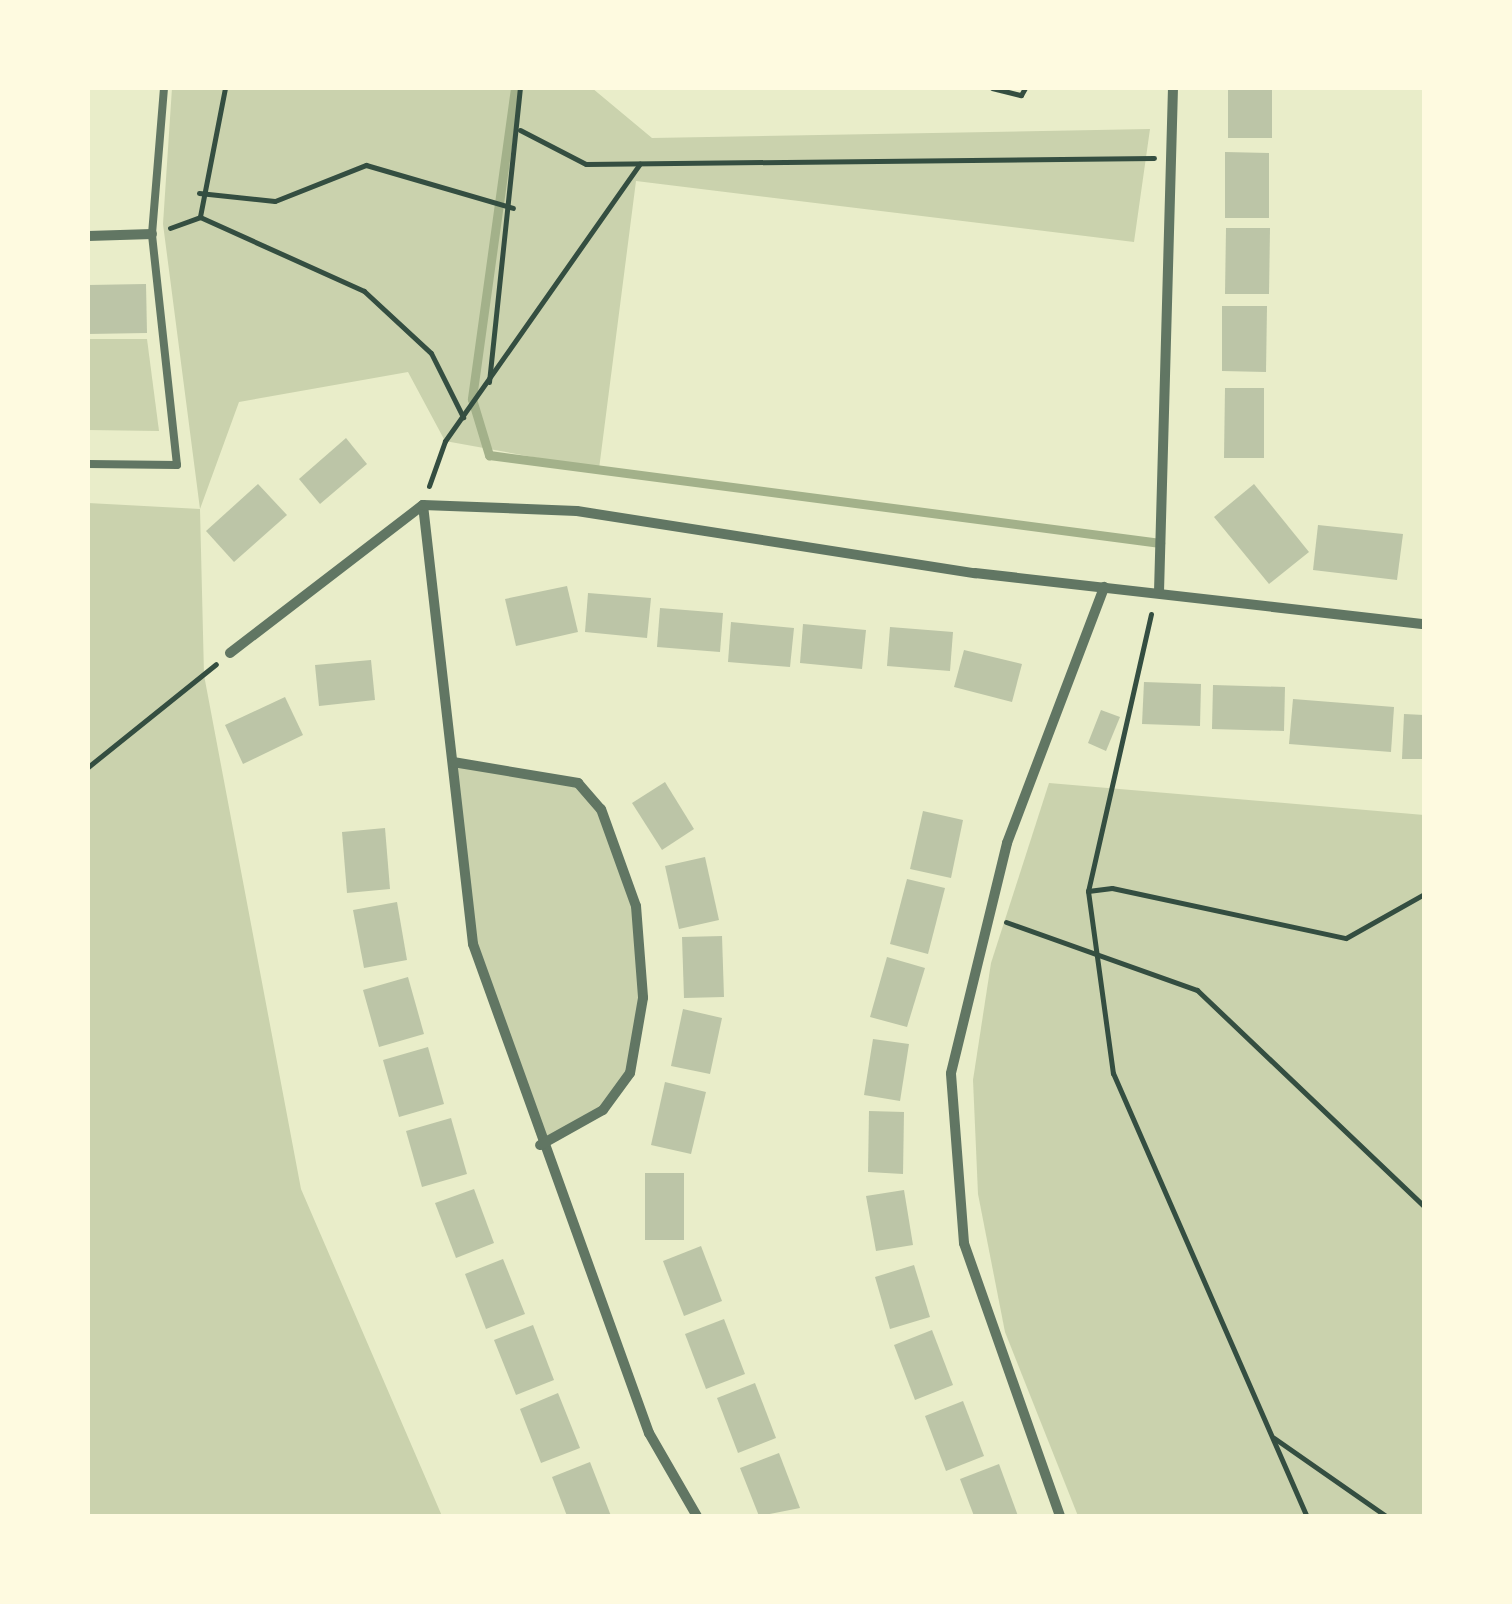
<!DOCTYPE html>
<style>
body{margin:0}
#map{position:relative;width:1512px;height:1604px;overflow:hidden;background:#e9edc9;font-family:"Titillium Web",sans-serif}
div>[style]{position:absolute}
.green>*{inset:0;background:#cad2ad}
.stream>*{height:9px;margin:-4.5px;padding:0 4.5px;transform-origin:4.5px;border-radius:4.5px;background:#a3b18a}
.building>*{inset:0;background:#bcc5a7}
.path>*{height:5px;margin:-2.5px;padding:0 2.5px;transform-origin:2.5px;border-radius:2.5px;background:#344e41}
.service>*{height:8px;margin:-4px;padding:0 4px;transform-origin:4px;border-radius:4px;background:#617663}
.minor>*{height:10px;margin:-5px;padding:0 5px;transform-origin:5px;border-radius:5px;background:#617663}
span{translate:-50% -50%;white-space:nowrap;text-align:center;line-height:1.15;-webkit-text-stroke:8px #fefae0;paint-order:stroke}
.frame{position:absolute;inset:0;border:90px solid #fefae0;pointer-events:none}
</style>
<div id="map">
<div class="green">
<i style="clip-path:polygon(172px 88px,592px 88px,652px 138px,1150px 129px,1134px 242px,636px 181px,599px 469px,445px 441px,408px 372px,239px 402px,200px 509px,204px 675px,301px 1189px,442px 1516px,88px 1516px,88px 503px,200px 509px,163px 224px)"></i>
<i style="clip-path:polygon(88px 339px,147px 339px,159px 431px,88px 430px)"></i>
<i style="clip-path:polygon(453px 762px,578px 783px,601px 809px,636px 906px,643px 998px,630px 1073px,603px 1110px,540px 1145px,473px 944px)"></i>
<i style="clip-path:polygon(1049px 783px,1424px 815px,1424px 1516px,1078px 1516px,1005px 1332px,978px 1194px,973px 1080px,991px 963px)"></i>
</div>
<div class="stream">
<i style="left:515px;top:88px;width:314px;rotate:97.9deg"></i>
<i style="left:472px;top:399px;width:59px;rotate:73.1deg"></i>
<i style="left:489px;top:455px;width:677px;rotate:7.47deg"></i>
</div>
<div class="building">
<i style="clip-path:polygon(1228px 88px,1272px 88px,1272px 138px,1228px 138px)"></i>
<i style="clip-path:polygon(1225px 152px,1269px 153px,1269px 218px,1225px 218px)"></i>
<i style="clip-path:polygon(1226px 228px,1270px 228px,1269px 294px,1225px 294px)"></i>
<i style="clip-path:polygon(146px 284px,147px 333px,88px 334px,88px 285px)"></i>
<i style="clip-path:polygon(1222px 306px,1267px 306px,1266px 372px,1222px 371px)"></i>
<i style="clip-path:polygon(1225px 388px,1264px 388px,1264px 458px,1224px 458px)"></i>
<i style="clip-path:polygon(346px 438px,367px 464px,320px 504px,299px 479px)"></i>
<i style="clip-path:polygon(258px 484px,287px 515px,234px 562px,206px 531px)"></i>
<i style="clip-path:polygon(1254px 484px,1309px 552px,1269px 584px,1214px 517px)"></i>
<i style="clip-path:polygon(1318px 525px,1403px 534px,1397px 580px,1313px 570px)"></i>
<i style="clip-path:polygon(567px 586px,578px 632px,516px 646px,505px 599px)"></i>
<i style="clip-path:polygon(588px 593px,651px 598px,647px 638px,585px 632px)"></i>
<i style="clip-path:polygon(660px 608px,723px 613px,720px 652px,657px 647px)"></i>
<i style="clip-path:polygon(731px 622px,794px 628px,790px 667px,728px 662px)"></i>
<i style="clip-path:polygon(803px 624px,866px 630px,862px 669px,800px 663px)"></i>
<i style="clip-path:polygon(890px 627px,953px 632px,950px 671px,887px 666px)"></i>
<i style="clip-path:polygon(964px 650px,1022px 664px,1012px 702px,954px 687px)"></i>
<i style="clip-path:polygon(371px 660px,375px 700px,319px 706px,315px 665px)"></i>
<i style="clip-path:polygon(1144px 682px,1201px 684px,1200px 726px,1142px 724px)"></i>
<i style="clip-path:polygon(1213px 685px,1285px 687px,1284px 731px,1212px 729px)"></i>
<i style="clip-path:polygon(285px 697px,303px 735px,243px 764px,225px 725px)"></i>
<i style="clip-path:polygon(1293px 699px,1394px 707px,1391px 752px,1289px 744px)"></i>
<i style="clip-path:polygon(1101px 710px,1120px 717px,1106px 751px,1088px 743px)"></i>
<i style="clip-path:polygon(1404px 714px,1424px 715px,1424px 759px,1402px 759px)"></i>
<i style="clip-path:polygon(665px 782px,694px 829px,662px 850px,632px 803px)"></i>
<i style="clip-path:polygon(923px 811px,963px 820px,951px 878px,910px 869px)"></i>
<i style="clip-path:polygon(385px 828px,390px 889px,347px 893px,342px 832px)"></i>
<i style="clip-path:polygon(705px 857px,719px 920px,679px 929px,665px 866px)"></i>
<i style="clip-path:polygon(907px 879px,945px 888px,928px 954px,890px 944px)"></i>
<i style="clip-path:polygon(397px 902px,407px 960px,364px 968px,353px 910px)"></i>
<i style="clip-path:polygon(722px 936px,724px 997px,684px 998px,682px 937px)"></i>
<i style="clip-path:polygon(887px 957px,925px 968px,907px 1027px,870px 1017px)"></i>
<i style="clip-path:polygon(408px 977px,424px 1034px,379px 1047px,363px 990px)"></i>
<i style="clip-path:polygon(683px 1009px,722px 1018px,710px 1074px,671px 1066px)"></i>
<i style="clip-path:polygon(873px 1039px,909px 1044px,900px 1101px,864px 1095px)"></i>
<i style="clip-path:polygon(428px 1047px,444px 1104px,399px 1117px,383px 1060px)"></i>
<i style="clip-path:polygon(665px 1082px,706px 1092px,691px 1154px,651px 1145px)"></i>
<i style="clip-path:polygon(869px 1111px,904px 1112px,903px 1174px,868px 1172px)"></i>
<i style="clip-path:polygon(451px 1118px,467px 1174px,422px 1187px,406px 1131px)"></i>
<i style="clip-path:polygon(645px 1173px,684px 1173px,684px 1240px,645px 1240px)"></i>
<i style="clip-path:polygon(474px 1189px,494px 1243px,456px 1258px,435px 1203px)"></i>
<i style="clip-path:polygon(904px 1190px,913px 1245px,876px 1251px,866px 1196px)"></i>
<i style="clip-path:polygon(701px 1246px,722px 1301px,684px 1316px,663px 1261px)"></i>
<i style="clip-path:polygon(503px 1259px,525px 1314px,486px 1329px,465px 1274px)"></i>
<i style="clip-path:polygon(914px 1265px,930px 1317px,890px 1329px,875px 1277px)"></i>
<i style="clip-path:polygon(724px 1319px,745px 1374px,706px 1389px,685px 1334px)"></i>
<i style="clip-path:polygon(533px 1325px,554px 1380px,516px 1395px,494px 1340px)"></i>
<i style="clip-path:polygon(932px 1330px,953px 1385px,915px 1400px,894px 1345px)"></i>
<i style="clip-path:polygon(755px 1383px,776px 1438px,738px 1453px,717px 1398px)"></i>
<i style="clip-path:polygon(558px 1393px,580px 1448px,541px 1463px,520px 1409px)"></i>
<i style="clip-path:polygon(963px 1401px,984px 1456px,946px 1471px,925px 1416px)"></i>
<i style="clip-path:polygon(779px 1453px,800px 1508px,759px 1516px,740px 1468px)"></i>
<i style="clip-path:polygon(590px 1462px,611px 1516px,567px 1516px,552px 1477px)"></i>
<i style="clip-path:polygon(999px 1464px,1018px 1516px,974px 1516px,960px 1479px)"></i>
</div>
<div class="path">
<i style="left:225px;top:88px;width:131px;rotate:101deg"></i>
<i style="left:200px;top:217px;width:180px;rotate:24.3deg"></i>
<i style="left:364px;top:291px;width:91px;rotate:42.8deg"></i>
<i style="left:431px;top:353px;width:72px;rotate:63.4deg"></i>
<i style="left:992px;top:88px;width:30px;rotate:14deg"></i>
<i style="left:1021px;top:95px;width:8px;rotate:-60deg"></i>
<i style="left:520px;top:130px;width:74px;rotate:27.3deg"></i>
<i style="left:586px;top:164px;width:568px;rotate:-0.61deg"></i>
<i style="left:199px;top:193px;width:76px;rotate:6deg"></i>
<i style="left:275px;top:201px;width:98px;rotate:-21.6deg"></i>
<i style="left:366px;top:165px;width:153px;rotate:16.3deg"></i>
<i style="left:170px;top:228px;width:32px;rotate:-20deg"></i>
<i style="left:489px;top:382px;width:296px;rotate:-84deg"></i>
<i style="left:429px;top:486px;width:48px;rotate:-70.4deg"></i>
<i style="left:445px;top:441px;width:339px;rotate:-54.9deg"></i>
<i style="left:1151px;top:614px;width:284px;rotate:102.8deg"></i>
<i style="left:1088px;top:891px;width:184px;rotate:82.2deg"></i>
<i style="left:1113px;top:1073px;width:484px;rotate:66.4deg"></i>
<i style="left:88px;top:767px;width:164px;rotate:-38.8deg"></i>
<i style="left:1088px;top:891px;width:24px;rotate:-7deg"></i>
<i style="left:1112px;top:888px;width:239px;rotate:12.1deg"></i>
<i style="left:1346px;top:938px;width:90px;rotate:-29.4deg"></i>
<i style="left:1006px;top:922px;width:203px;rotate:19.6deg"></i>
<i style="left:1197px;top:990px;width:313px;rotate:43.6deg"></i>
<i style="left:1274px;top:1438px;width:136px;rotate:34.9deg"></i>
</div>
<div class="service">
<i style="left:88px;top:464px;width:89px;rotate:0.6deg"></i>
<i style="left:177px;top:465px;width:232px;rotate:-96.2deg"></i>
<i style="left:152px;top:234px;width:146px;rotate:-85.3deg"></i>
</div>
<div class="minor">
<i style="left:88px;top:236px;width:64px;rotate:-1.8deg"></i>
<i style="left:423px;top:505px;width:442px;rotate:83.5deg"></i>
<i style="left:473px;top:944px;width:520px;rotate:70.21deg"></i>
<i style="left:649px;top:1433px;width:96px;rotate:60deg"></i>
<i style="left:1159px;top:592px;width:504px;rotate:-88.41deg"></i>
<i style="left:230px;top:653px;width:243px;rotate:-37.5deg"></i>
<i style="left:423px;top:505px;width:154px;rotate:2.2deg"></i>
<i style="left:577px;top:511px;width:403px;rotate:8.9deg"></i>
<i style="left:975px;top:573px;width:452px;rotate:6.5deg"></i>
<i style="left:453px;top:762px;width:127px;rotate:9.5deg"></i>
<i style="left:578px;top:783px;width:35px;rotate:49deg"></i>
<i style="left:601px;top:809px;width:103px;rotate:70.2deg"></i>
<i style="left:636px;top:906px;width:92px;rotate:85.6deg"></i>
<i style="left:643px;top:998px;width:76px;rotate:99.8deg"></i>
<i style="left:630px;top:1073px;width:46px;rotate:126.1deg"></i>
<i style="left:603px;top:1110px;width:72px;rotate:150.9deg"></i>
<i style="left:1060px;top:1516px;width:289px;rotate:-109.4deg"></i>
<i style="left:964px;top:1243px;width:170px;rotate:-94.4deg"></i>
<i style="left:951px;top:1073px;width:237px;rotate:-76.3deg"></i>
<i style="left:1007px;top:843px;width:274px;rotate:-69.2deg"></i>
</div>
<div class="frame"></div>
</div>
